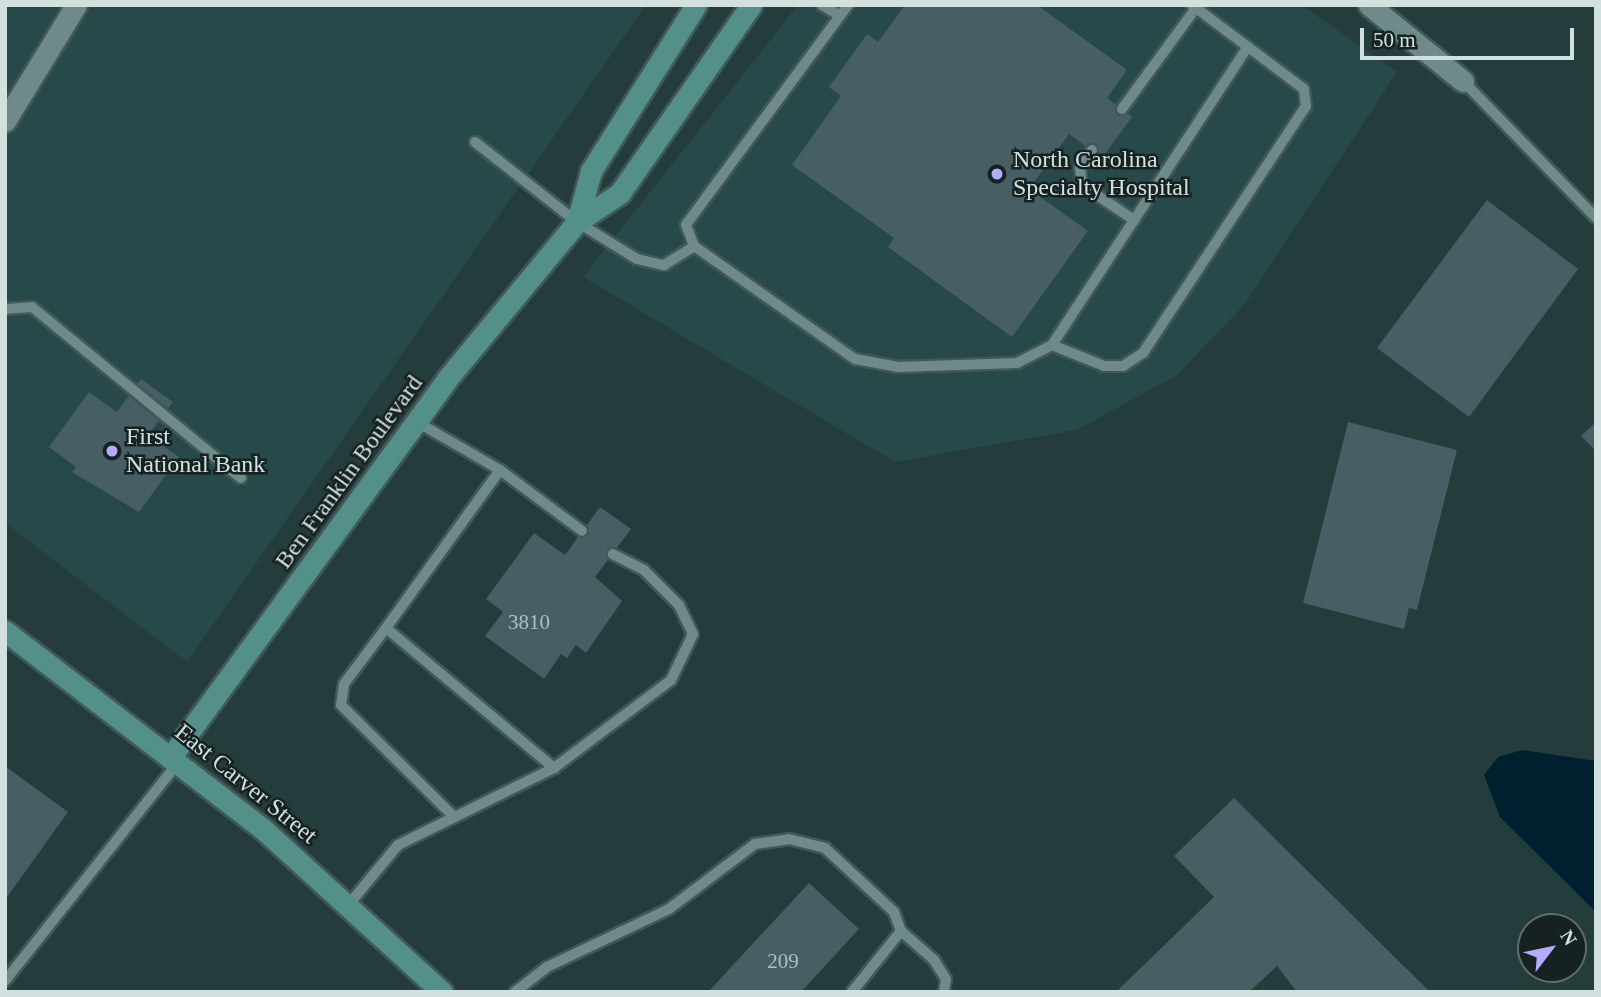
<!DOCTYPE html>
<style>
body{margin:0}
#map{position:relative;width:1601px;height:997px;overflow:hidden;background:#243c3c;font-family:"Times New Roman",serif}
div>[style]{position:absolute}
.built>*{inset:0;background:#274949}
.water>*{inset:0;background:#001f2f}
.building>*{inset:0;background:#465e64}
.roads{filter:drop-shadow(2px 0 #425858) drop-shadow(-2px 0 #425858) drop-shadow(0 2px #425858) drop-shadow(0 -2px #425858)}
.lane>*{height:10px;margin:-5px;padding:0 5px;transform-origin:5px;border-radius:5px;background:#6f8a8a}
.street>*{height:21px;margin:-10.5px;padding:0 10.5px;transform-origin:10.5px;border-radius:10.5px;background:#6f8a8a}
.secondary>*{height:21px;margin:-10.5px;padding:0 10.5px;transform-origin:10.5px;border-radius:10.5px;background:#529089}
.dots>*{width:19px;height:19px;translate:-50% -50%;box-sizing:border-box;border:4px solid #162121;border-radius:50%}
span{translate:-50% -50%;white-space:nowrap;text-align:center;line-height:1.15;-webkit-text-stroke:5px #162121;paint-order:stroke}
.number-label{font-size:21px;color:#afc0c1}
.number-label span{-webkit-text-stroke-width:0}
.poi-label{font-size:24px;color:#d2e1e0}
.left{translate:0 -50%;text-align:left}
.street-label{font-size:24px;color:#d2e1e0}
.frame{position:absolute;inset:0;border:7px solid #d2e1e0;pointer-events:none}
.north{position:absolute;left:1517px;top:913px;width:70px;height:70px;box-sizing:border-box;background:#162121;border:2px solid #616e6d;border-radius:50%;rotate:58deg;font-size:19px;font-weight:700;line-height:28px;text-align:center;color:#d2e1e0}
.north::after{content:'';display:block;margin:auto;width:24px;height:32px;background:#b4acf9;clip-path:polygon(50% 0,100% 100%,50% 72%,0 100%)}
.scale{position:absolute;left:1360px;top:28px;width:214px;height:32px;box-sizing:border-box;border:4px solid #d2e1e0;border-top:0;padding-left:9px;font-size:21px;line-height:24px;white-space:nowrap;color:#d2e1e0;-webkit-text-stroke:5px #162121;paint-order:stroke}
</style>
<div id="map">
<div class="built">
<i style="clip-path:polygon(5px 5px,646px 5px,187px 662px,5px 523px)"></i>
<i style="clip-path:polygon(798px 5px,1302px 5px,1397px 72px,1245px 304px,1176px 376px,1076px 430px,895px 462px,583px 277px)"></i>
</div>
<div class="water">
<i style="clip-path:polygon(1522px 750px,1596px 761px,1596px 912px,1500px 817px,1484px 775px,1498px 757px)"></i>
</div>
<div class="building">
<i style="clip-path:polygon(905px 5px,1037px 5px,1127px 70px,1107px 98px,1132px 117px,1102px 158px,1069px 134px,1029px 189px,1088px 231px,1012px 337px,888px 247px,894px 238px,792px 165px,841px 96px,829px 87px,867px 34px,878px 42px)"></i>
<i style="clip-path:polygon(1487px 200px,1578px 269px,1469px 417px,1377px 348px)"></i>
<i style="clip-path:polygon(141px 379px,173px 402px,148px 435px,179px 457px,139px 512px,72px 472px,76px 467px,49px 447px,89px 392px,117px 412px)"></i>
<i style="clip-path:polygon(1348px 422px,1457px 450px,1417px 610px,1409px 608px,1404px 629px,1303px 603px)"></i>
<i style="clip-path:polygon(1596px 422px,1596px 451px,1581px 436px)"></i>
<i style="clip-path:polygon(600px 507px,631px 529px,595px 577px,622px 601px,586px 653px,576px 645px,567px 658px,561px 654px,544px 679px,485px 636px,503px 612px,486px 599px,534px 533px,565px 555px)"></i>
<i style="clip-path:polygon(5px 766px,68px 812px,5px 900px)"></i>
<i style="clip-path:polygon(1234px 798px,1430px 992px,1297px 992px,1277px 966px,1249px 992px,1116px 992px,1214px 897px,1174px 856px)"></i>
<i style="clip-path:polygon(809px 883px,859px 929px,801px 992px,708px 992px)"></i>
</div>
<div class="roads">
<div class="lane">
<i style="left:822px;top:5px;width:21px;rotate:31deg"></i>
<i style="left:848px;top:5px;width:273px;rotate:126.4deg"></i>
<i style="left:686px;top:225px;width:22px;rotate:69deg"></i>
<i style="left:694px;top:246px;width:197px;rotate:35.1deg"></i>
<i style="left:855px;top:359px;width:44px;rotate:10.5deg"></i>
<i style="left:898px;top:367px;width:119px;rotate:-1.9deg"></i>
<i style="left:1017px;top:363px;width:39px;rotate:-27deg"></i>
<i style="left:1052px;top:345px;width:357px;rotate:-56.7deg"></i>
<i style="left:1463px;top:81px;width:191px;rotate:45.8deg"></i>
<i style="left:1122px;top:109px;width:125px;rotate:-53.8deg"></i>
<i style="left:475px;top:142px;width:130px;rotate:38.1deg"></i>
<i style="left:577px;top:222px;width:70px;rotate:31.7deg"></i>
<i style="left:637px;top:259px;width:28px;rotate:13deg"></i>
<i style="left:664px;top:265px;width:36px;rotate:-32deg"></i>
<i style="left:1092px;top:150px;width:21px;rotate:125deg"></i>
<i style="left:1080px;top:167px;width:18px;rotate:84deg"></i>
<i style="left:1082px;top:185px;width:63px;rotate:33.9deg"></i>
<i style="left:5px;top:309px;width:27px;rotate:-4deg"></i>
<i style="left:32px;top:307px;width:270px;rotate:39.3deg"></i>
<i style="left:1052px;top:345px;width:56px;rotate:22deg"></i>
<i style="left:1104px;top:366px;width:19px"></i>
<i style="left:1123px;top:366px;width:24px;rotate:-33deg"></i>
<i style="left:1143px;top:353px;width:296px;rotate:-56.6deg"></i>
<i style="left:1306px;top:106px;width:17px;rotate:-97deg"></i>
<i style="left:1304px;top:89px;width:140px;rotate:-143.1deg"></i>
<i style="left:417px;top:422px;width:96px;rotate:30deg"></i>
<i style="left:500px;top:470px;width:102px;rotate:36.6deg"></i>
<i style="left:500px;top:470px;width:195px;rotate:125.8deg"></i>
<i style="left:386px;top:628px;width:219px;rotate:39.8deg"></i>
<i style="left:386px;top:628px;width:70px;rotate:126.9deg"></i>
<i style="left:344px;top:684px;width:21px;rotate:98deg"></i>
<i style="left:341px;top:705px;width:158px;rotate:44.7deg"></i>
<i style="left:350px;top:903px;width:75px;rotate:-50.4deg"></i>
<i style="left:398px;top:845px;width:174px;rotate:-26.3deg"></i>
<i style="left:554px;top:768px;width:146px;rotate:-36.9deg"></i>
<i style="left:671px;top:680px;width:51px;rotate:-64.4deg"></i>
<i style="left:693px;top:634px;width:32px;rotate:-116deg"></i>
<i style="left:679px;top:605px;width:49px;rotate:-135deg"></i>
<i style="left:644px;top:570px;width:35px;rotate:-153deg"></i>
<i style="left:901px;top:931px;width:44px;rotate:41.3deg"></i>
<i style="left:934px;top:960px;width:22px;rotate:58deg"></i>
<i style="left:946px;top:979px;width:13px;rotate:99deg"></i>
<i style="left:5px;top:981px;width:278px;rotate:-51.6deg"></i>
<i style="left:515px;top:992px;width:41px;rotate:-38deg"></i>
<i style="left:547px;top:967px;width:135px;rotate:-25.4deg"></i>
<i style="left:669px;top:909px;width:108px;rotate:-37.1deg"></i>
<i style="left:755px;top:844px;width:34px;rotate:-8deg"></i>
<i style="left:789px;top:839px;width:37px;rotate:14deg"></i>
<i style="left:825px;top:848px;width:94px;rotate:42.8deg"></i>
<i style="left:894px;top:912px;width:20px;rotate:70deg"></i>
<i style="left:901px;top:931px;width:78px;rotate:128.8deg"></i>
</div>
<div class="street">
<i style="left:1369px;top:5px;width:121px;rotate:39deg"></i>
<i style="left:5px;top:121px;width:136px;rotate:-58.5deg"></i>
</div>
<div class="secondary">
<i style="left:577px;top:222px;width:53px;rotate:-74.6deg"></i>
<i style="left:591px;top:171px;width:196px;rotate:-57.7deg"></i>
<i style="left:5px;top:631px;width:325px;rotate:37.5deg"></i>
<i style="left:263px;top:829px;width:242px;rotate:42.3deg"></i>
<i style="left:170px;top:758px;width:469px;rotate:-53.8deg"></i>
<i style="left:447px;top:379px;width:204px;rotate:-50.4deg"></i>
<i style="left:577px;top:222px;width:52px;rotate:-34deg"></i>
<i style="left:620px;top:193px;width:229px;rotate:-55.1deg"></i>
</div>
</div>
<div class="dots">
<i style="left:997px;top:174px;background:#b4acf9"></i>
<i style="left:112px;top:451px;background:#b4acf9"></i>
</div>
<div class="number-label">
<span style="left:529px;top:622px">3810</span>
<span style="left:783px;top:961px">209</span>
</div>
<div class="poi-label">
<span class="left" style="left:1013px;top:174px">North Carolina<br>Specialty Hospital</span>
<span class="left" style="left:126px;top:451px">First<br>National Bank</span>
</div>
<div class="street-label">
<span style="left:349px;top:472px;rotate:-54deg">Ben Franklin Boulevard</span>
<span style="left:246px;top:784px;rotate:39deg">East Carver Street</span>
</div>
<div class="frame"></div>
<div class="north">N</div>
<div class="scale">50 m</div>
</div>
